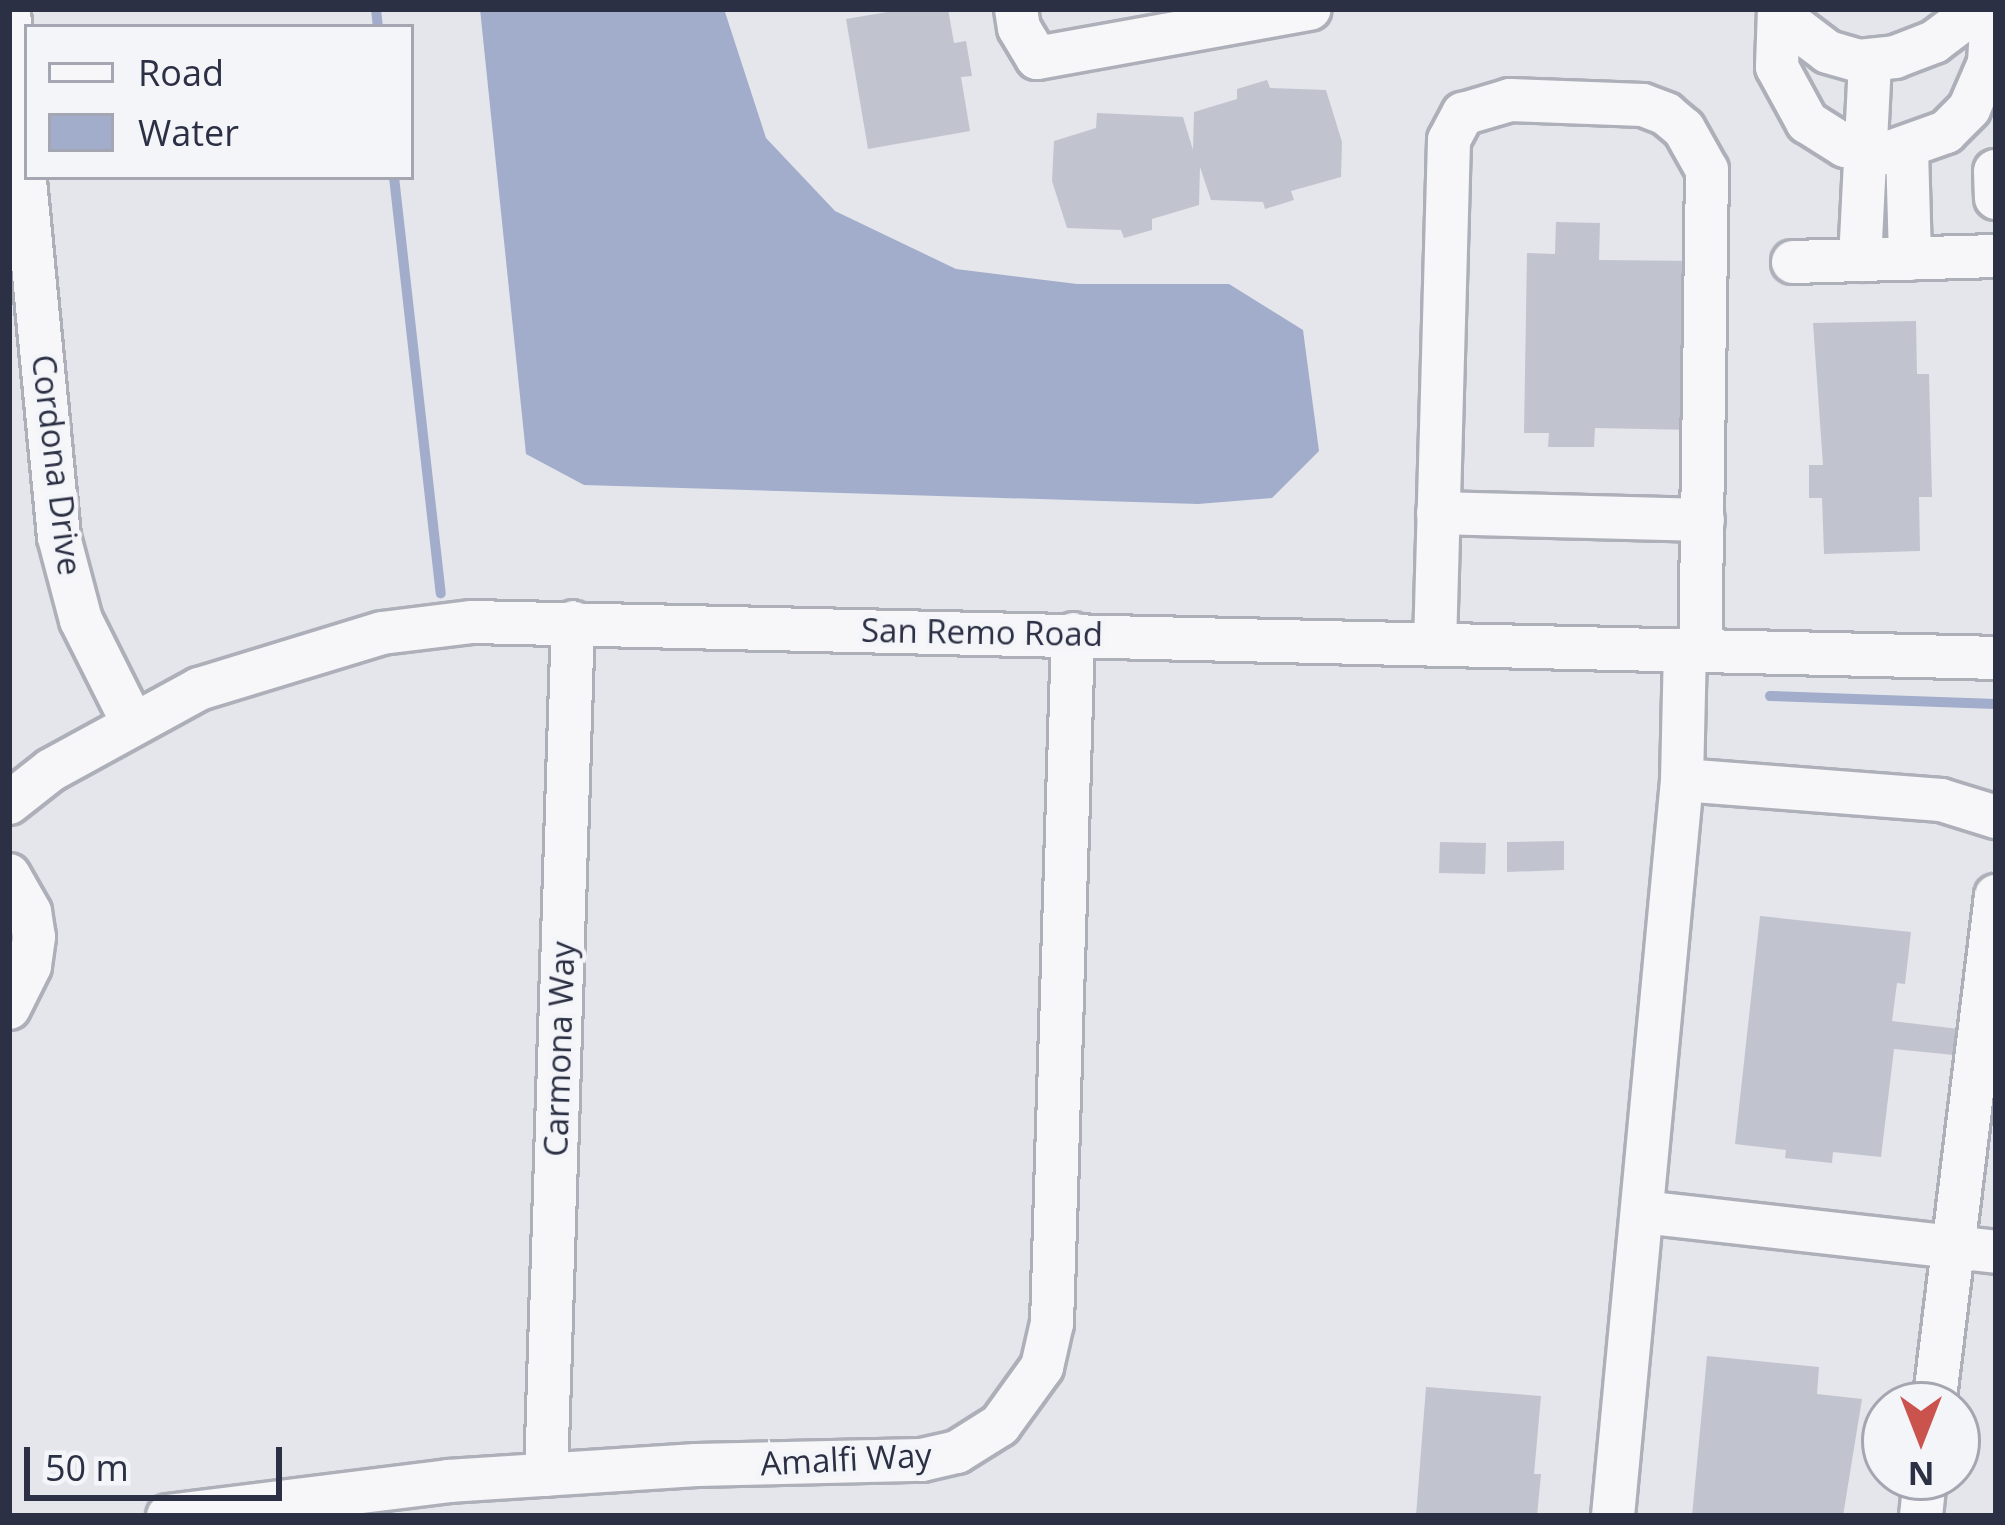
<!DOCTYPE html>
<style>
body{margin:0}
#map{position:relative;width:2005px;height:1525px;overflow:hidden;background:#e4e6eb;font-family:"Open Sans",sans-serif}
div>[style]{position:absolute}
.water>*{inset:0;background:#a1adca}
.stream>*{height:10px;margin:-5px;padding:0 5px;transform-origin:5px;border-radius:5px;background:#a1adca}
.building>*{inset:0;background:#c1c4ce}
.roads{filter:drop-shadow(3px 0 #adafb9) drop-shadow(-3px 0 #adafb9) drop-shadow(0 3px #adafb9) drop-shadow(0 -3px #adafb9)}
.minor>*{height:42px;margin:-21px;padding:0 21px;transform-origin:21px;border-radius:21px;background:#f7f7fa}
span{translate:-50% -50%;white-space:nowrap;text-align:center;line-height:1.15;-webkit-text-stroke:9px #f4f5f9;paint-order:stroke}
.street-label{font-size:33px;color:#2c3044}
.frame{position:absolute;inset:0;border:12px solid #2c3044;pointer-events:none}
.legend{position:absolute;left:24px;top:24px;width:390px;height:156px;box-sizing:border-box;background:#f4f5f9;border:3px solid #a4a6b1;margin:0;padding:15px 21px;list-style:none;font-size:36px;color:#2c3044}
.legend li{display:flex;align-items:center;gap:24px;height:60px}
.legend b{width:60px;border:3px solid #a4a6b1}
.north{position:absolute;left:1861px;top:1381px;width:120px;height:120px;box-sizing:border-box;background:#f4f5f9;border:3px solid #a4a6b1;border-radius:50%;rotate:180deg;font-size:33px;font-weight:700;line-height:48px;text-align:center;color:#2c3044}
.north::after{content:'';display:block;margin:auto;width:42px;height:54px;background:#cb534e;clip-path:polygon(50% 0,100% 100%,50% 72%,0 100%)}
.scale{position:absolute;left:24px;top:1447px;width:258px;height:54px;box-sizing:border-box;border:6px solid #2c3044;border-top:0;padding-left:15px;font-size:36px;line-height:42px;white-space:nowrap;color:#2c3044;-webkit-text-stroke:9px #f4f5f9;paint-order:stroke}
</style>
<div id="map">
<div class="water">
<i style="clip-path:polygon(480px 9px,724px 9px,766px 138px,835px 211px,956px 269px,1077px 284px,1229px 284px,1303px 330px,1319px 451px,1272px 498px,1198px 504px,584px 485px,526px 454px)"></i>
</div>
<div class="stream">
<i style="left:376px;top:9px;width:18px;rotate:84deg"></i>
<i style="left:394px;top:177px;width:419px;rotate:83.6deg"></i>
<i style="left:1770px;top:696px;width:226px;rotate:2deg"></i>
</div>
<div class="building">
<i style="clip-path:polygon(905px 9px,948px 9px,954px 43px,966px 41px,972px 76px,961px 77px,970px 131px,868px 149px,846px 19px)"></i>
<i style="clip-path:polygon(1267px 80px,1270px 88px,1326px 90px,1342px 142px,1341px 177px,1291px 191px,1294px 200px,1265px 209px,1263px 202px,1211px 200px,1200px 167px,1199px 205px,1152px 219px,1152px 230px,1124px 238px,1121px 230px,1067px 228px,1052px 181px,1054px 141px,1096px 128px,1097px 113px,1183px 117px,1193px 150px,1194px 112px,1237px 99px,1237px 89px)"></i>
<i style="clip-path:polygon(1556px 222px,1600px 223px,1599px 260px,1698px 261px,1695px 430px,1595px 428px,1594px 447px,1548px 447px,1549px 433px,1524px 433px,1527px 253px,1555px 254px)"></i>
<i style="clip-path:polygon(1916px 321px,1917px 374px,1929px 374px,1932px 497px,1919px 497px,1920px 551px,1824px 554px,1822px 498px,1809px 498px,1809px 465px,1823px 465px,1813px 323px)"></i>
<i style="clip-path:polygon(1564px 841px,1564px 870px,1507px 872px,1507px 842px)"></i>
<i style="clip-path:polygon(1440px 842px,1486px 843px,1485px 874px,1439px 873px)"></i>
<i style="clip-path:polygon(1760px 916px,1911px 932px,1905px 984px,1897px 983px,1892px 1021px,1967px 1030px,1964px 1056px,1894px 1049px,1881px 1157px,1833px 1152px,1832px 1163px,1785px 1158px,1786px 1150px,1735px 1144px)"></i>
<i style="clip-path:polygon(1707px 1356px,1819px 1367px,1817px 1394px,1862px 1399px,1843px 1516px,1692px 1516px)"></i>
<i style="clip-path:polygon(1426px 1387px,1541px 1396px,1534px 1474px,1541px 1474px,1537px 1516px,1416px 1516px)"></i>
</div>
<div class="roads">
<div class="minor">
<i style="left:1016px;top:9px;width:19px;rotate:81deg"></i>
<i style="left:1019px;top:28px;width:35px;rotate:59deg"></i>
<i style="left:1037px;top:58px;width:277px;rotate:-10.2deg"></i>
<i style="left:1779px;top:9px;width:58px;rotate:92deg"></i>
<i style="left:1777px;top:67px;width:63px;rotate:61.4deg"></i>
<i style="left:1807px;top:122px;width:45px;rotate:32.3deg"></i>
<i style="left:1845px;top:146px;width:43px;rotate:9.5deg"></i>
<i style="left:1887px;top:153px;width:63px;rotate:-19.6deg"></i>
<i style="left:1946px;top:132px;width:33px;rotate:-45deg"></i>
<i style="left:1969px;top:109px;width:50px;rotate:-66.5deg"></i>
<i style="left:1989px;top:63px;width:54px;rotate:-86.8deg"></i>
<i style="left:9px;top:13px;width:526px;rotate:84.55deg"></i>
<i style="left:59px;top:537px;width:86px;rotate:75.2deg"></i>
<i style="left:81px;top:620px;width:114px;rotate:63.4deg"></i>
<i style="left:1779px;top:15px;width:61px;rotate:37.1deg"></i>
<i style="left:1828px;top:52px;width:32px;rotate:16deg"></i>
<i style="left:1859px;top:61px;width:36px;rotate:-6deg"></i>
<i style="left:1895px;top:57px;width:42px;rotate:-21deg"></i>
<i style="left:1934px;top:42px;width:55px;rotate:-36.9deg"></i>
<i style="left:1907px;top:150px;width:109px;rotate:88.4deg"></i>
<i style="left:1995px;top:171px;width:27px;rotate:88deg"></i>
<i style="left:1860px;top:260px;width:200px;rotate:-87.1deg"></i>
<i style="left:1793px;top:262px;width:203px;rotate:-1.7deg"></i>
<i style="left:1438px;top:513px;width:265px;rotate:1.5deg"></i>
<i style="left:1435px;top:645px;width:505px;rotate:-88.41deg"></i>
<i style="left:1449px;top:140px;width:30px;rotate:-62deg"></i>
<i style="left:1463px;top:114px;width:49px;rotate:-16.6deg"></i>
<i style="left:1510px;top:100px;width:133px;rotate:2.2deg"></i>
<i style="left:1643px;top:105px;width:25px;rotate:21deg"></i>
<i style="left:1666px;top:114px;width:23px;rotate:40deg"></i>
<i style="left:1684px;top:129px;width:47px;rotate:60.7deg"></i>
<i style="left:1707px;top:170px;width:481px;rotate:90.8deg"></i>
<i style="left:1682px;top:780px;width:260px;rotate:4.4deg"></i>
<i style="left:1941px;top:800px;width:58px;rotate:17.2deg"></i>
<i style="left:9px;top:803px;width:53px;rotate:-38.2deg"></i>
<i style="left:51px;top:770px;width:169px;rotate:-28.7deg"></i>
<i style="left:199px;top:689px;width:191px;rotate:-17deg"></i>
<i style="left:382px;top:633px;width:91px;rotate:-7deg"></i>
<i style="left:472px;top:622px;width:1524px;rotate:1.35deg"></i>
<i style="left:9px;top:875px;width:43px;rotate:60.4deg"></i>
<i style="left:30px;top:912px;width:25px;rotate:81deg"></i>
<i style="left:34px;top:937px;width:29px;rotate:98deg"></i>
<i style="left:30px;top:966px;width:47px;rotate:116.6deg"></i>
<i style="left:1642px;top:1212px;width:356px;rotate:6.4deg"></i>
<i style="left:1934px;top:1405px;width:513px;rotate:-83.06deg"></i>
<i style="left:546px;top:1475px;width:853px;rotate:-88.19deg"></i>
<i style="left:168px;top:1516px;width:282px;rotate:-7.1deg"></i>
<i style="left:448px;top:1481px;width:249px;rotate:-3.7deg"></i>
<i style="left:696px;top:1465px;width:226px;rotate:-1.3deg"></i>
<i style="left:922px;top:1460px;width:36px;rotate:-13deg"></i>
<i style="left:957px;top:1452px;width:51px;rotate:-32.1deg"></i>
<i style="left:1000px;top:1425px;width:72px;rotate:-54.1deg"></i>
<i style="left:1042px;top:1367px;width:45px;rotate:-77.2deg"></i>
<i style="left:1052px;top:1323px;width:689px;rotate:-88.25deg"></i>
<i style="left:1613px;top:1516px;width:739px;rotate:-84.64deg"></i>
<i style="left:1682px;top:780px;width:130px;rotate:-88.7deg"></i>
<i style="left:1921px;top:1516px;width:39px;rotate:-84deg"></i>
</div>
</div>
<div class="street-label">
<span style="left:57px;top:465px;rotate:83deg">Cordona Drive</span>
<span style="left:982px;top:632px;rotate:1deg">San Remo Road</span>
<span style="left:559px;top:1049px;rotate:-88deg">Carmona Way</span>
<span style="left:846px;top:1459px;rotate:-3deg">Amalfi Way</span>
</div>
<div class="frame"></div>
<ul class="legend">
<li><b style="height:15px;background:#f7f7fa"></b>Road</li>
<li><b style="height:33px;background:#a1adca"></b>Water</li>
</ul>
<div class="north">N</div>
<div class="scale">50 m</div>
</div>
